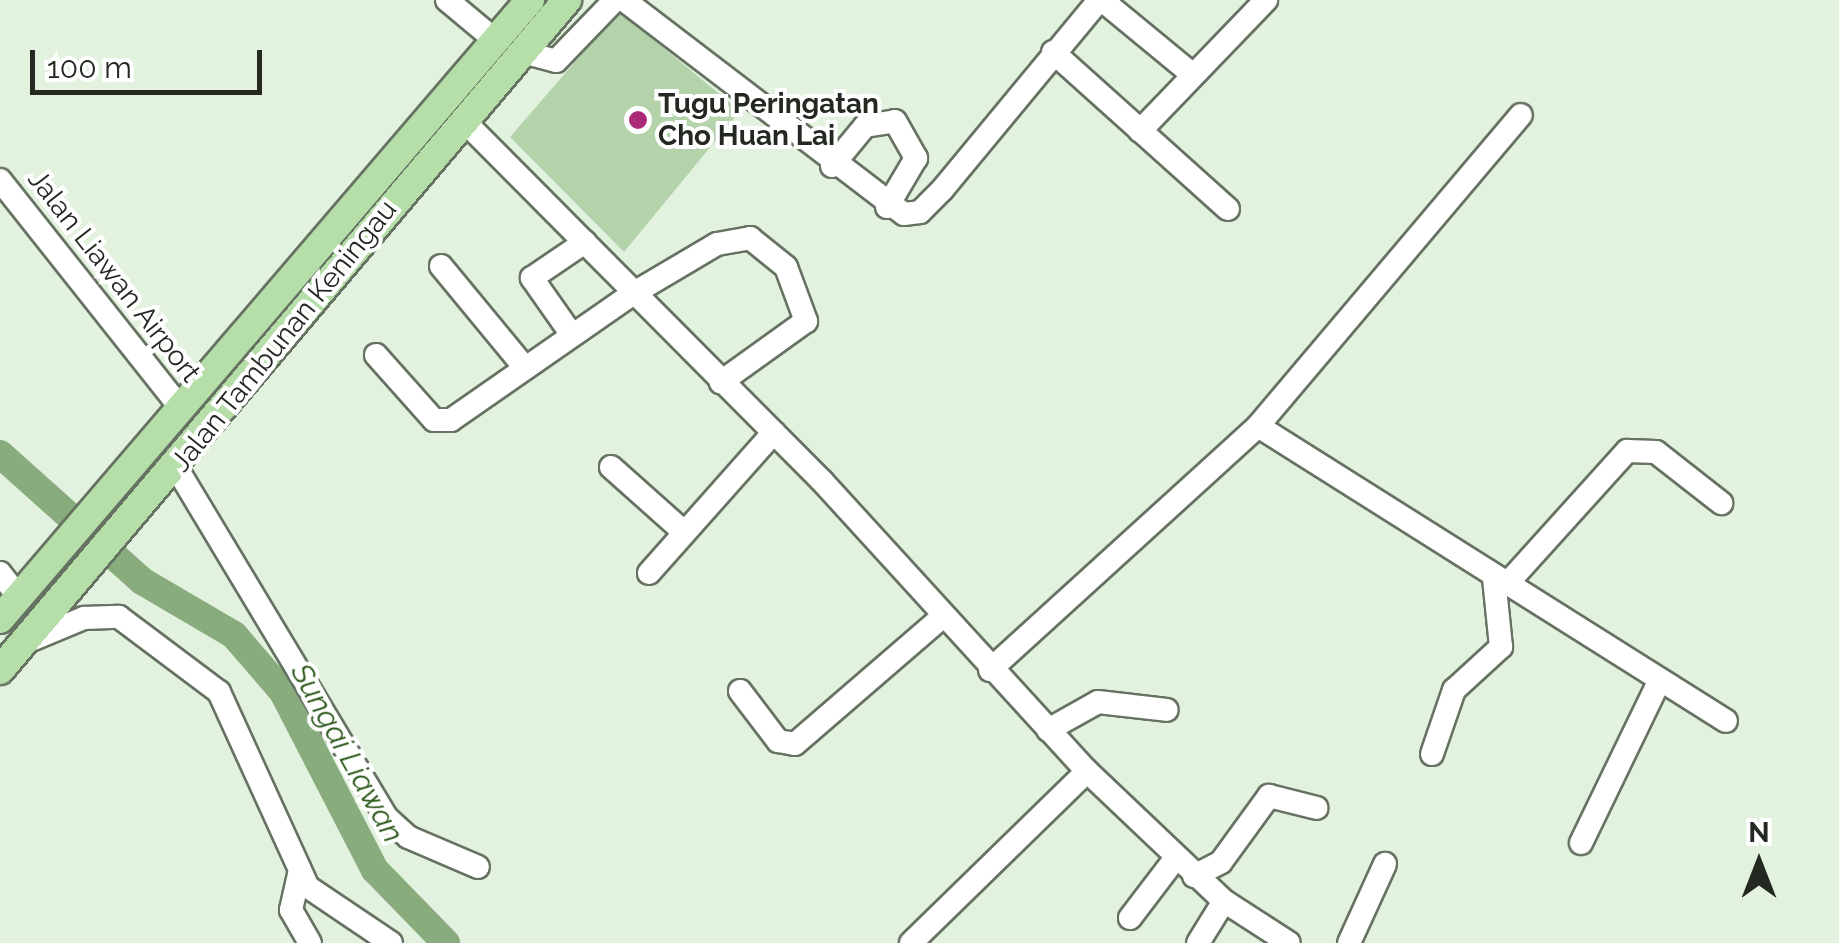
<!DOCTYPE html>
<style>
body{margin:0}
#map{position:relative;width:1839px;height:943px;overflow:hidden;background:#e3f2df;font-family:Raleway,sans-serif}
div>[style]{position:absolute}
.green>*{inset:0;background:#b4d3ab}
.river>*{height:28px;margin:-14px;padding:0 14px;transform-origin:14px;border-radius:14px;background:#89ac7e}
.roads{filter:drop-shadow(2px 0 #667262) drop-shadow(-2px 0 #667262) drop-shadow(0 2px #667262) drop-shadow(0 -2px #667262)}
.minor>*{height:22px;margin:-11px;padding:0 11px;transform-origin:11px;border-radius:11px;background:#fff}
.major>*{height:28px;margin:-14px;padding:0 14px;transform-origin:14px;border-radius:14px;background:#b5dea8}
.dots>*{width:28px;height:28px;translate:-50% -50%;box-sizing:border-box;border:5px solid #fff;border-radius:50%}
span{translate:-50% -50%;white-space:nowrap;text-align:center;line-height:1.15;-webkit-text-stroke:8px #fff;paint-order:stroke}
.poi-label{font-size:28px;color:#232821;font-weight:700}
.left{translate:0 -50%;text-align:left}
.street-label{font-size:28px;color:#232821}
.water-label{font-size:30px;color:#2b581a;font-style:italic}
.north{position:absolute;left:1709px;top:813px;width:100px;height:100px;-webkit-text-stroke:8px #fff;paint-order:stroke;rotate:0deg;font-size:28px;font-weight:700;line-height:40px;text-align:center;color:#232821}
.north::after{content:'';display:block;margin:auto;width:35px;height:45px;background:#232821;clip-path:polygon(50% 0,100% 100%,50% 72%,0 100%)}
.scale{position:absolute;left:30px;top:50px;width:232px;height:45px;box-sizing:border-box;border:5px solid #232821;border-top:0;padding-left:12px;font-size:30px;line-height:35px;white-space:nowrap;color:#232821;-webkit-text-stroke:8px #fff;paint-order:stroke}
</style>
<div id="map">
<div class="green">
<i style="clip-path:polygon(619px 11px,740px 111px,624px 252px,510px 137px)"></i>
</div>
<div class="river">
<i style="left:0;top:454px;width:191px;rotate:41.8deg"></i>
<i style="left:142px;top:581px;width:107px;rotate:30.4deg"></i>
<i style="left:234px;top:635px;width:75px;rotate:49.3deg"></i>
<i style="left:283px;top:692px;width:200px;rotate:62.7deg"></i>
<i style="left:375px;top:870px;width:102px;rotate:45.8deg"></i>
</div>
<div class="roads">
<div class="minor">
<i style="left:447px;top:0;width:62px;rotate:39.8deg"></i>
<i style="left:624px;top:0;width:352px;rotate:37.4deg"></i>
<i style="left:904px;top:214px;width:16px;rotate:-7deg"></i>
<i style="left:920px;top:212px;width:31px;rotate:-45deg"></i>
<i style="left:942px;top:190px;width:246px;rotate:-50.4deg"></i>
<i style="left:1102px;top:0;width:118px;rotate:39.5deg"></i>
<i style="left:523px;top:52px;width:34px;rotate:15deg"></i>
<i style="left:556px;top:61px;width:85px;rotate:-46deg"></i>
<i style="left:1053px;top:52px;width:235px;rotate:41.9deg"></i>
<i style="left:464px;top:121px;width:508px;rotate:45.16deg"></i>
<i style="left:822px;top:481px;width:393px;rotate:47.6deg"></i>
<i style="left:1087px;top:771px;width:189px;rotate:43.5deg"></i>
<i style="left:1224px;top:901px;width:77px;rotate:32.9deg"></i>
<i style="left:1140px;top:131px;width:182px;rotate:-46.1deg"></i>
<i style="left:832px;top:166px;width:52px;rotate:-50.5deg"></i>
<i style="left:865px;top:126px;width:30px;rotate:-9deg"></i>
<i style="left:895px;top:121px;width:43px;rotate:60.4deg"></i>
<i style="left:916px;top:158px;width:57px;rotate:120.6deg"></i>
<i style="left:0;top:180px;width:293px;rotate:51.6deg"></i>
<i style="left:441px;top:266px;width:132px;rotate:50.5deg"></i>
<i style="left:572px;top:335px;width:70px;rotate:-125.1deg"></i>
<i style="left:532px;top:278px;width:64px;rotate:-34.2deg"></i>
<i style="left:376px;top:355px;width:87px;rotate:48.3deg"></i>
<i style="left:434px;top:420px;width:17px"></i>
<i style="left:451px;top:420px;width:223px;rotate:-34.8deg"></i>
<i style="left:634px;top:293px;width:96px;rotate:-30.6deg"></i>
<i style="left:717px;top:244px;width:34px;rotate:-10deg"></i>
<i style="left:750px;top:238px;width:46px;rotate:38.9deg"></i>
<i style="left:786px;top:267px;width:58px;rotate:69.7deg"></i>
<i style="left:806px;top:321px;width:105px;rotate:144.3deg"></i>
<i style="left:1258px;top:426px;width:553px;rotate:32.22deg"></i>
<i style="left:176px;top:467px;width:408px;rotate:59deg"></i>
<i style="left:386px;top:817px;width:30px;rotate:42deg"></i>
<i style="left:408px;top:837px;width:76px;rotate:23.2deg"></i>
<i style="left:611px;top:467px;width:98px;rotate:41.7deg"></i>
<i style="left:0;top:573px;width:31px;rotate:52deg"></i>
<i style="left:649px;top:573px;width:188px;rotate:-48.4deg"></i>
<i style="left:1506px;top:585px;width:181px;rotate:-47.9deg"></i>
<i style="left:1627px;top:451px;width:29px;rotate:2deg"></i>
<i style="left:1656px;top:452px;width:83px;rotate:38.1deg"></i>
<i style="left:26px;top:642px;width:63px;rotate:-22.5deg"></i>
<i style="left:84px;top:618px;width:35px;rotate:-2deg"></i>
<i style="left:119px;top:617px;width:125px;rotate:36.9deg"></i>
<i style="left:219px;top:692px;width:214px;rotate:65.5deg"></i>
<i style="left:308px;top:887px;width:100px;rotate:34deg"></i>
<i style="left:990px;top:670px;width:362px;rotate:-42.3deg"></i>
<i style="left:1258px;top:426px;width:407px;rotate:-49.8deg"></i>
<i style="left:740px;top:691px;width:63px;rotate:52.8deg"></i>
<i style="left:778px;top:741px;width:17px;rotate:10deg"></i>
<i style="left:795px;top:744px;width:194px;rotate:-40.8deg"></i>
<i style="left:1048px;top:730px;width:57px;rotate:-29.2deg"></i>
<i style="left:1098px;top:702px;width:69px;rotate:6.6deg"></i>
<i style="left:1432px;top:754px;width:68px;rotate:-71deg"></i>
<i style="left:1454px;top:690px;width:64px;rotate:-42.5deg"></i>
<i style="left:1501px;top:647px;width:69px;rotate:-95.8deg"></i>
<i style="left:1581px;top:843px;width:179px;rotate:-64.2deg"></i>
<i style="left:300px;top:870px;width:41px;rotate:102.7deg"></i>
<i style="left:291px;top:910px;width:38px;rotate:60deg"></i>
<i style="left:1194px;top:876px;width:30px;rotate:-27deg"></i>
<i style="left:1221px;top:862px;width:82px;rotate:-54deg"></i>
<i style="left:1269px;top:796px;width:49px;rotate:14deg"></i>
<i style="left:1130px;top:918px;width:74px;rotate:-52.7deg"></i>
<i style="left:911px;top:943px;width:246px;rotate:-44.3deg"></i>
<i style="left:1198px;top:943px;width:49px;rotate:-58.2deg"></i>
<i style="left:1349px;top:943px;width:87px;rotate:-65.5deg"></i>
</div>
<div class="major">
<i style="left:0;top:619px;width:815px;rotate:-49.43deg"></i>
<i style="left:0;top:670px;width:878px;rotate:-49.76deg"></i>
</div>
</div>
<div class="dots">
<i style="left:638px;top:120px;background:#ab2a78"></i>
</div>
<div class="poi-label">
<span class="left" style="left:658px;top:120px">Tugu Peringatan<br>Cho Huan Lai</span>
</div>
<div class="street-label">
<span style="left:114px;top:276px;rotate:52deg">Jalan Liawan Airport</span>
<span style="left:284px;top:336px;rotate:-51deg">Jalan Tambunan Keningau</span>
</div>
<div class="water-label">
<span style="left:347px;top:753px;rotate:61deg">Sungai Liawan</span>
</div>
<div class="north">N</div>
<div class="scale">100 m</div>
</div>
